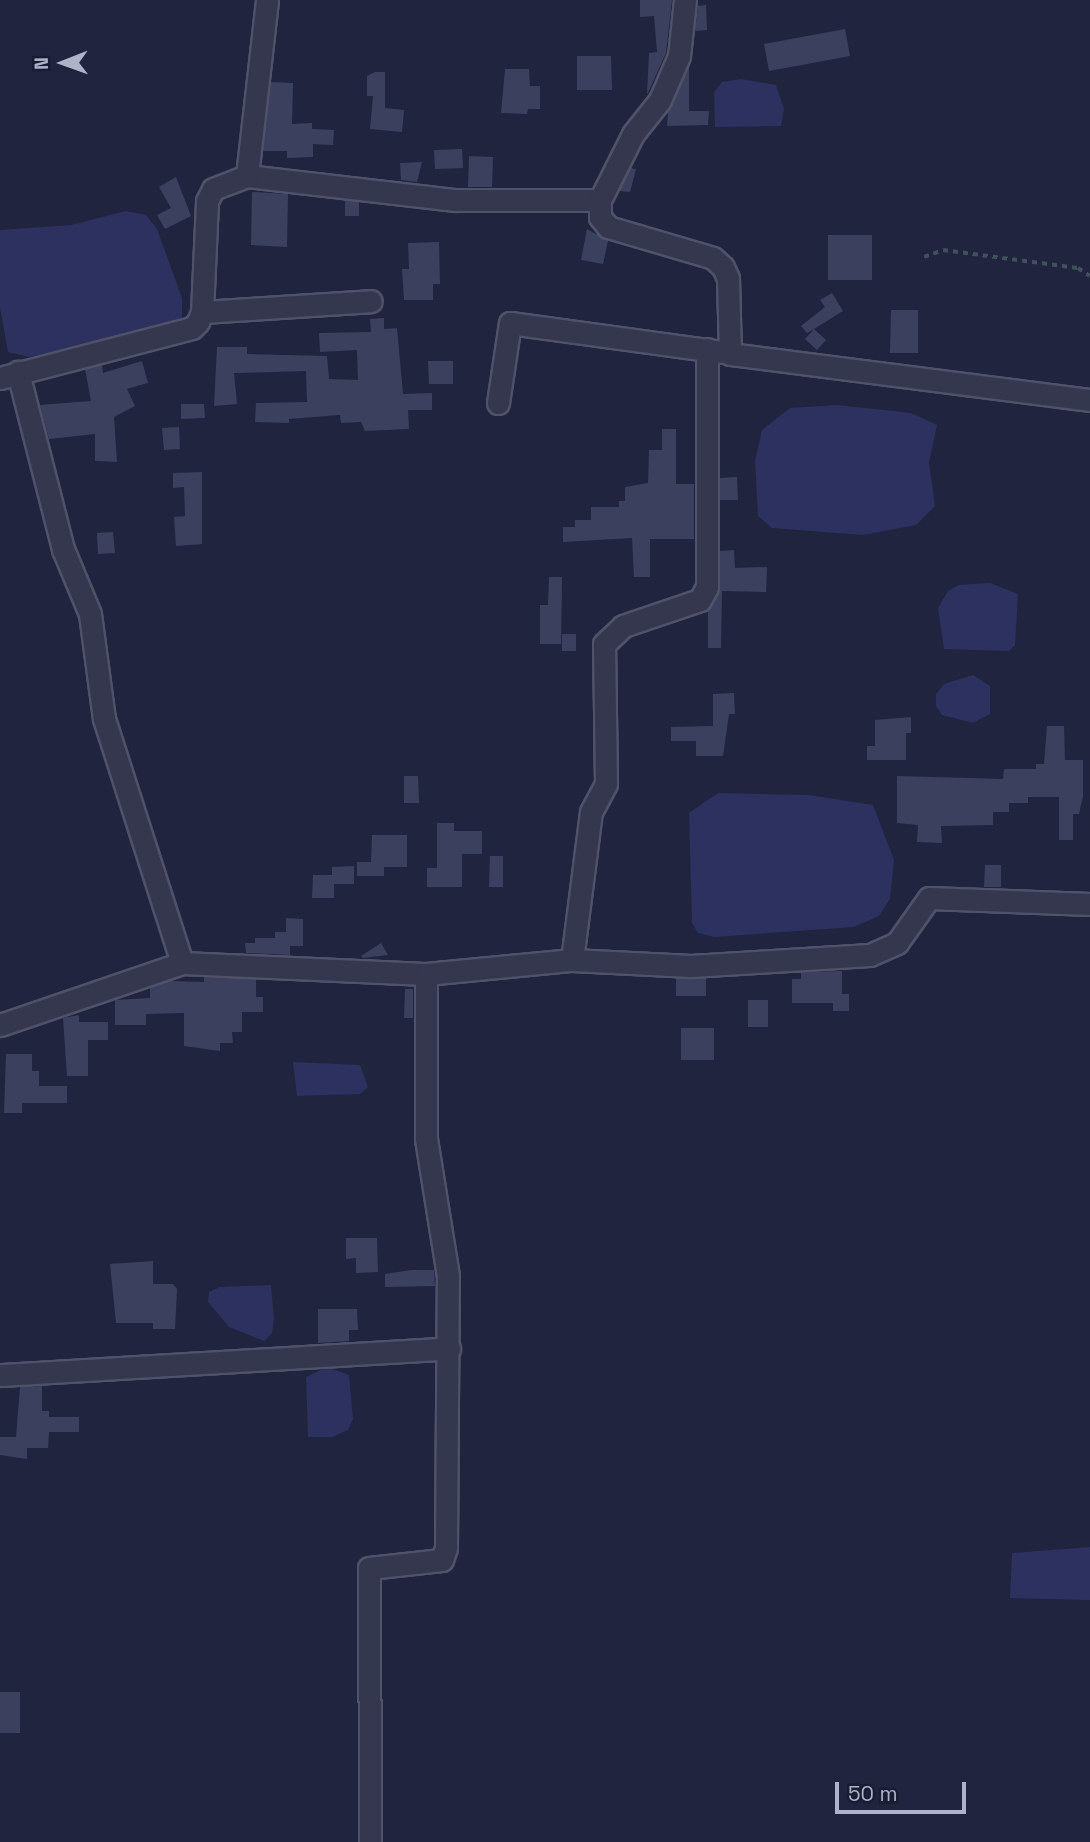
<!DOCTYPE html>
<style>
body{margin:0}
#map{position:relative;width:1090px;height:1842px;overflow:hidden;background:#20243e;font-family:"Space Grotesk",sans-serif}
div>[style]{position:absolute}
.water>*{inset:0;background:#2c315f}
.building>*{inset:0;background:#3c405f}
.path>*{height:3.5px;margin-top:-1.75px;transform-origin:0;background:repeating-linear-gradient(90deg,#40505c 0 5px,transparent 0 10px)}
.roads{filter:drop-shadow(2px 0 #505269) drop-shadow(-2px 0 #505269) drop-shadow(0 2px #505269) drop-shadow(0 -2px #505269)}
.minor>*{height:21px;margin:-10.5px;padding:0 10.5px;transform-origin:10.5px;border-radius:10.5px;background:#34374e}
span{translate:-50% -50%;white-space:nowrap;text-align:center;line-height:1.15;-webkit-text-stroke:6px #1a1c33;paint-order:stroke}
.north{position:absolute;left:28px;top:28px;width:70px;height:70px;-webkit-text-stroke:5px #1a1c33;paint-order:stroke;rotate:269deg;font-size:19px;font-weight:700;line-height:28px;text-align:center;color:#b0b2ca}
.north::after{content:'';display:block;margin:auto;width:24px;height:32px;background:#b0b2ca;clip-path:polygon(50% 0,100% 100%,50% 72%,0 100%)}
.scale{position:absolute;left:835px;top:1782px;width:131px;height:32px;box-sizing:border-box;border:4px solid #b0b2ca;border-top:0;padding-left:9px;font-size:21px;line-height:24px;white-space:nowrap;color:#b0b2ca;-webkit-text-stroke:5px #1a1c33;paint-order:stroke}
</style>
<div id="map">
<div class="water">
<i style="clip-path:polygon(741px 79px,776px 85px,784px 109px,781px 126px,715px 127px,714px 92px,722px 82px)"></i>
<i style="clip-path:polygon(126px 211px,146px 215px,157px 229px,182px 298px,182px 324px,29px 357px,8px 352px,0 307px,0 230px,71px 225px)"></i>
<i style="clip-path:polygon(838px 405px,911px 413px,937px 425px,929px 463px,935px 506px,916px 525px,863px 535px,772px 528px,758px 516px,755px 461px,762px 430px,790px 408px)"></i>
<i style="clip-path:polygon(990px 583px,1018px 594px,1015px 645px,1009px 651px,944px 649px,938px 608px,948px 591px,959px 585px)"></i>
<i style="clip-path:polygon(973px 675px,990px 686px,990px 714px,973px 723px,942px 715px,936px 706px,936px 694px,944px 684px)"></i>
<i style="clip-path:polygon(718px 793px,809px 795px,873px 805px,894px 860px,890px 899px,879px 916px,854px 927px,714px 937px,698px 933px,692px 923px,689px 813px)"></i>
<i style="clip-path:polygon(293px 1062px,360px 1065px,368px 1087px,360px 1094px,297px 1096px)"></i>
<i style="clip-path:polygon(271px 1285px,274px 1319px,272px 1333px,264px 1341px,229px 1327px,208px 1302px,209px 1292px,220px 1287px)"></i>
<i style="clip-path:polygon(327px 1367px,349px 1375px,353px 1419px,348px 1430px,332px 1437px,308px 1437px,306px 1377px)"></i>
<i style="clip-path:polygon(1090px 1547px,1090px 1600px,1010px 1598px,1012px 1553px)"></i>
</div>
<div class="building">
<i style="clip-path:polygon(640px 0,672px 0,666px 53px,647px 95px,649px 53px,657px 52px,654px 16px,640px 17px)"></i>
<i style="clip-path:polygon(706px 5px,707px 30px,695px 31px,698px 6px)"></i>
<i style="clip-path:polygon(845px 29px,850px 56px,769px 71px,764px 44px)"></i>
<i style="clip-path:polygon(577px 56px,611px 56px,612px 90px,577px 90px)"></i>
<i style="clip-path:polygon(689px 66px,689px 111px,709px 111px,708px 125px,667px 126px,668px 112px)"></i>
<i style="clip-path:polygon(505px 69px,529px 69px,530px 86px,540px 86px,540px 109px,528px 109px,527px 114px,501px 113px)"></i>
<i style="clip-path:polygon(375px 72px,385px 72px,385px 108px,404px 110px,402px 132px,370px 129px,373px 96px,367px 96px,367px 76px)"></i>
<i style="clip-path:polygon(271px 82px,293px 83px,292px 124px,312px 123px,312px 129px,334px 130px,333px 145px,313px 144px,313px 157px,287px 158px,287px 151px,263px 151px)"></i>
<i style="clip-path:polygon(462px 149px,463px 168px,435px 169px,434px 150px)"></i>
<i style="clip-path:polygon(469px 156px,493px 157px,492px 187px,468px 187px)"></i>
<i style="clip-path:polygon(422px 162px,417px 182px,401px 180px,400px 163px)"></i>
<i style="clip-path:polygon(630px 168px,636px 169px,630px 192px,619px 191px)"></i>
<i style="clip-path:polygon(176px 177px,191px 216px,165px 229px,157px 215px,171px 208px,159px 187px)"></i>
<i style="clip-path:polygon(252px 192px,288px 194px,287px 247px,251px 245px)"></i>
<i style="clip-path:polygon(345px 200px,359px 202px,359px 216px,345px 216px)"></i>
<i style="clip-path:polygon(587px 229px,608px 241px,603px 264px,581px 260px)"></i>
<i style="clip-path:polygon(828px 235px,872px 235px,872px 280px,828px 280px)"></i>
<i style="clip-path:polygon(439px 242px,440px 284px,433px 284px,433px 300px,404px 300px,402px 269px,409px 269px,408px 243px)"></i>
<i style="clip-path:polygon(832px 293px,843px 311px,814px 329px,826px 340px,817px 350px,805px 339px,814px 329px,807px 333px,801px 326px,825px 307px,820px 300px)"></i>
<i style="clip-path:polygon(891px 310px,918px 310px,918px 353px,890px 353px)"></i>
<i style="clip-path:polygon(384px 318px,384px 329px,397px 328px,403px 394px,432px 393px,432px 410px,408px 410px,409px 429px,365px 431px,361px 422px,341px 423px,340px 415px,289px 419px,289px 423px,255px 422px,256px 403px,307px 402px,306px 371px,234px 373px,237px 404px,214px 406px,217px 347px,247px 347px,247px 354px,327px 356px,329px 379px,358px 380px,357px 350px,320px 352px,319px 333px,371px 332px,370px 319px)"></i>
<i style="clip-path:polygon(142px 361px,148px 383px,127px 389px,135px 406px,114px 417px,117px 462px,95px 461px,95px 434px,49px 439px,40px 405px,91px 401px,85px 369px,102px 365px,103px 373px)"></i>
<i style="clip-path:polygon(428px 361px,453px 361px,453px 384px,429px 384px)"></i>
<i style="clip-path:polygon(181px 404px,204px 404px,205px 418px,181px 419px)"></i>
<i style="clip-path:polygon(179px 427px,180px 449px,164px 450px,162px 428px)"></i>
<i style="clip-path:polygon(662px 429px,676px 429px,676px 484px,694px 484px,694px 539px,650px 539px,650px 577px,634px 577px,632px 538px,563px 542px,563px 527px,575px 527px,575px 520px,591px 520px,591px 507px,619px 507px,619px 501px,625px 501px,625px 487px,648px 483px,649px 450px,662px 450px)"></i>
<i style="clip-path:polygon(202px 472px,202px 544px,176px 546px,174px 517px,185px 516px,184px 487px,173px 488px,173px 473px)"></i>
<i style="clip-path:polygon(737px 477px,738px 500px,720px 500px,720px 478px)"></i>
<i style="clip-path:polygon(113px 532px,115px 553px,98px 554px,97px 533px)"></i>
<i style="clip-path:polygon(734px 550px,735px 568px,767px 567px,766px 592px,722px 591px,721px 648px,708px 648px,708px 609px,720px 588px,720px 551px)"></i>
<i style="clip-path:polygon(549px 577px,562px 577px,561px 644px,540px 644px,540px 605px,548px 605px)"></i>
<i style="clip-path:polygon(562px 634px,576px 634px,576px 651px,562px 651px)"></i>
<i style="clip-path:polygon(734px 693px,735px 714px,729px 714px,723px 756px,696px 756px,696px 741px,671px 741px,671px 727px,713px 726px,713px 694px)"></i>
<i style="clip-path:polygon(911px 717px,911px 733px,906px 733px,906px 760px,867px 760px,867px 746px,875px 746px,875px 720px)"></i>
<i style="clip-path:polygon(1047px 726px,1064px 726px,1065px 760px,1083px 760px,1083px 796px,1079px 814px,1073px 814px,1073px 840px,1059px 840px,1059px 797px,1028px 797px,1028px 803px,1009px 803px,1009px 812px,993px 812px,993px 825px,941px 826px,942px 843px,917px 842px,918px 825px,897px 823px,897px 776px,1003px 779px,1004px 769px,1036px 769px,1036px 764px,1044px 764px)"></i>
<i style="clip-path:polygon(404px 776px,418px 776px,419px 803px,404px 803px)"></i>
<i style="clip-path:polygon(437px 823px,454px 823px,454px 831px,482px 831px,482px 854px,462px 854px,462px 887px,427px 887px,427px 868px,437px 868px)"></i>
<i style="clip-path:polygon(372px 835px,407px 835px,407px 867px,384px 867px,384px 876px,357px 876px,357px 862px,371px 862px)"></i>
<i style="clip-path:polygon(490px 856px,503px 856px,503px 887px,489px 887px)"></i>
<i style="clip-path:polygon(985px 865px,1001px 865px,1001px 887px,984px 887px)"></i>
<i style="clip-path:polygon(354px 866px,354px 884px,334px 884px,334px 898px,312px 898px,313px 875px,332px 875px,332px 867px)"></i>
<i style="clip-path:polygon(286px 918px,303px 919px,303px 946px,290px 946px,290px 955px,246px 953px,245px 943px,255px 943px,255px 938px,275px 938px,275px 932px,286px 932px)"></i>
<i style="clip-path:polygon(381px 943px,388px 955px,363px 958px,361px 956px)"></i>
<i style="clip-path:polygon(842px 971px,842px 994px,849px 994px,849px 1011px,833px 1011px,833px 1003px,792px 1003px,792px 979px,801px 979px,801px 972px)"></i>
<i style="clip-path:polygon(204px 977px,256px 979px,256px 997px,263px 997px,263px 1012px,242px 1012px,242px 1032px,232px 1032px,233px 1043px,220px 1043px,220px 1051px,184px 1046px,184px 1013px,146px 1014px,146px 1025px,115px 1025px,115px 1000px,150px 998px,150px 988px,170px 981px,204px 982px)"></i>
<i style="clip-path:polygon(676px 978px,706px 978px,706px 996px,676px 996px)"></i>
<i style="clip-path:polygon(405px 989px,413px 989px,413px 1018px,404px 1018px)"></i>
<i style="clip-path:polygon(748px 1000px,768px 1000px,768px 1027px,748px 1027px)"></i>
<i style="clip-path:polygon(79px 1015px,79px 1022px,108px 1022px,108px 1040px,88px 1040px,88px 1076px,67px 1076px,63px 1018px)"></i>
<i style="clip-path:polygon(681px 1028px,714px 1028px,714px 1060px,681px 1060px)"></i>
<i style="clip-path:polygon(6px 1054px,32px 1054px,32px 1071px,39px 1071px,39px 1086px,67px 1086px,67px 1103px,22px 1103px,22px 1113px,4px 1113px)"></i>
<i style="clip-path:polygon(346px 1238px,377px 1238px,378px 1272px,356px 1273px,356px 1258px,346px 1259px)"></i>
<i style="clip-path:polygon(153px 1261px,153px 1284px,173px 1284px,177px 1289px,175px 1329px,153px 1329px,153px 1323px,116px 1323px,110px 1264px)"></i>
<i style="clip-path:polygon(411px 1270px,434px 1270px,435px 1286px,385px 1287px,385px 1274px)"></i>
<i style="clip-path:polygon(318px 1309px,357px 1309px,358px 1330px,349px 1330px,349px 1341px,318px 1343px)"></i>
<i style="clip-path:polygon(42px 1386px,42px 1411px,49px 1411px,49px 1417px,79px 1417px,79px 1432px,49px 1432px,48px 1448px,27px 1448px,27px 1459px,0 1455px,0 1437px,16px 1437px,20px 1387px)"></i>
<i style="clip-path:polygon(0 1692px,20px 1692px,20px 1733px,0 1733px)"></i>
</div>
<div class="path">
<i style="left:924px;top:257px;width:20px;rotate:-20deg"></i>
<i style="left:943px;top:250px;width:136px;rotate:7.6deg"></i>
<i style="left:1078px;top:268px;width:14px;rotate:34deg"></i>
</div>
<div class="roads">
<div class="minor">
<i style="left:247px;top:176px;width:210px;rotate:6.6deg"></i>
<i style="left:456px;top:200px;width:144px"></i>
<i style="left:600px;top:200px;width:74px;rotate:-63.4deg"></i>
<i style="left:633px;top:134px;width:43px;rotate:-51.5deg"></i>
<i style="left:660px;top:100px;width:48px;rotate:-66.6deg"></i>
<i style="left:679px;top:56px;width:56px;rotate:-83.9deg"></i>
<i style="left:600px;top:200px;width:17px;rotate:90deg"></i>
<i style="left:600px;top:217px;width:13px;rotate:51deg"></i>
<i style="left:608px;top:227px;width:109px;rotate:16.4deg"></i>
<i style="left:713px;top:258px;width:13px;rotate:42deg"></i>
<i style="left:723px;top:267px;width:12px;rotate:66deg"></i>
<i style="left:728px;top:278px;width:76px;rotate:88.5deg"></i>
<i style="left:730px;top:354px;width:363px;rotate:7.3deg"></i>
<i style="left:202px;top:312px;width:169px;rotate:-3.7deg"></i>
<i style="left:0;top:378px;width:198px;rotate:-14.6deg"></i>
<i style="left:192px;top:328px;width:8px;rotate:-45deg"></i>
<i style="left:198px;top:322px;width:11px;rotate:-68deg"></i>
<i style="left:202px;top:312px;width:111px;rotate:-87.4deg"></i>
<i style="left:207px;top:201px;width:13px;rotate:-63deg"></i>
<i style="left:213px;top:189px;width:36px;rotate:-21deg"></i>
<i style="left:247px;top:176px;width:177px;rotate:-83.5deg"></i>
<i style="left:498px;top:403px;width:81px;rotate:-81.5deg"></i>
<i style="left:510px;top:323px;width:213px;rotate:7.8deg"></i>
<i style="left:572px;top:960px;width:149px;rotate:-82.7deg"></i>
<i style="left:591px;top:812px;width:32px;rotate:-62deg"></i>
<i style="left:606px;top:784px;width:140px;rotate:-90.8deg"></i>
<i style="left:604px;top:644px;width:26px;rotate:-43deg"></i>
<i style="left:623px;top:626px;width:81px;rotate:-18.7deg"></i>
<i style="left:700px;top:600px;width:15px;rotate:-62deg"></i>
<i style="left:707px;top:587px;width:238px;rotate:-90deg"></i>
<i style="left:182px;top:963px;width:244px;rotate:2.6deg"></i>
<i style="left:0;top:1025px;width:192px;rotate:-18.8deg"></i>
<i style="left:182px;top:963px;width:256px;rotate:-107.7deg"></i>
<i style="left:104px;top:719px;width:106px;rotate:-97.6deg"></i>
<i style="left:90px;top:614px;width:70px;rotate:-112.6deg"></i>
<i style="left:63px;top:549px;width:183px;rotate:-104.3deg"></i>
<i style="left:0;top:1375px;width:450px;rotate:-3.4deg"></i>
<i style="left:370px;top:1842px;width:274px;rotate:-90.2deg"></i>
<i style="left:369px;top:1568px;width:73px;rotate:-6.3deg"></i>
<i style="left:442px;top:1560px;width:13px;rotate:-72deg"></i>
<i style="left:446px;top:1548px;width:272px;rotate:-89.6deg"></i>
<i style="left:448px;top:1276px;width:140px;rotate:-99.1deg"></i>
<i style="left:426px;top:1138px;width:164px;rotate:-90deg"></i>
<i style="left:426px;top:974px;width:147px;rotate:-5.5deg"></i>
<i style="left:572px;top:960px;width:119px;rotate:2.9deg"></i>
<i style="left:691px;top:966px;width:179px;rotate:-3.5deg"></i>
<i style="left:870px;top:955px;width:30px;rotate:-24deg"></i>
<i style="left:897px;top:943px;width:55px;rotate:-54.6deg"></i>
<i style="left:929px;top:898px;width:161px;rotate:2.1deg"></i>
</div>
</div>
<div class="north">N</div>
<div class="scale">50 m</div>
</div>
